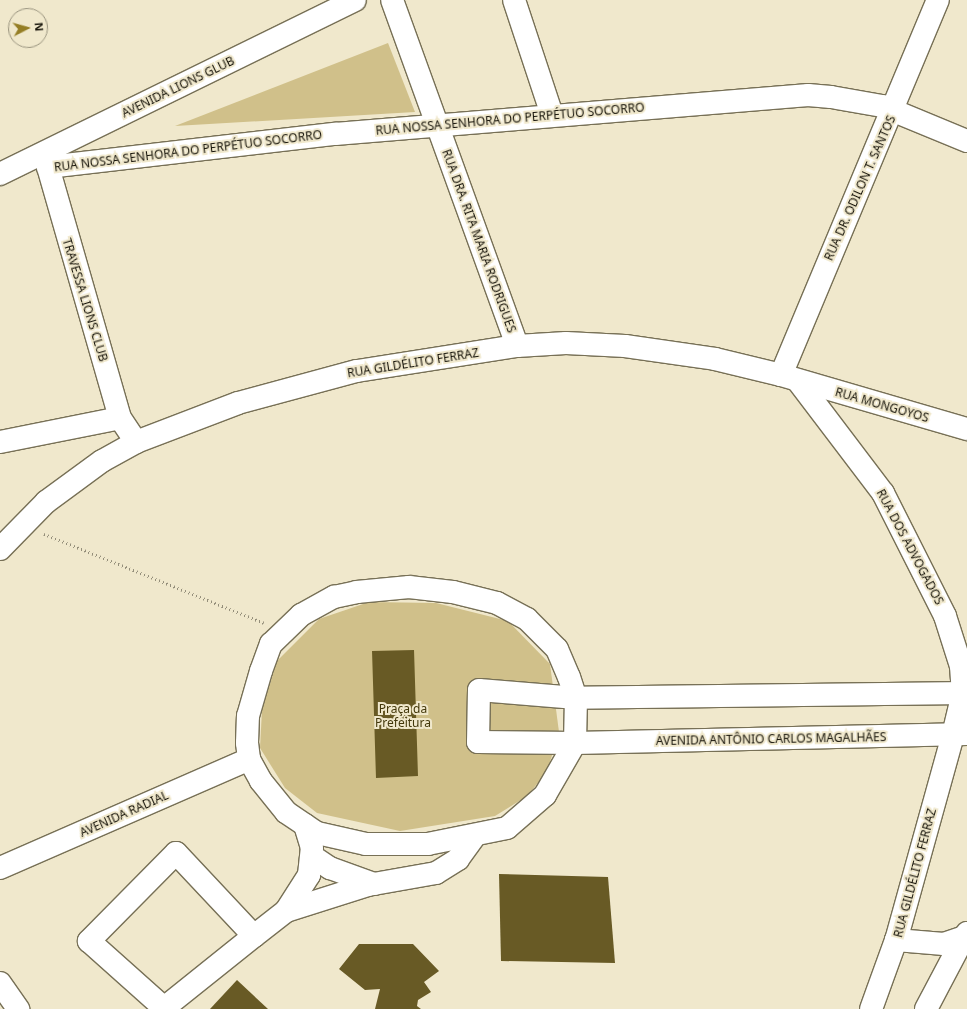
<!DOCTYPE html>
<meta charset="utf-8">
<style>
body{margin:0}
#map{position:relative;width:967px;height:1009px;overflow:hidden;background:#f0e8cc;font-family:"Noto Sans",sans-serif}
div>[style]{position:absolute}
.green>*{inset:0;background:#d0c08a}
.building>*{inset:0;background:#685a25}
.path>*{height:2.5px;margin-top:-1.25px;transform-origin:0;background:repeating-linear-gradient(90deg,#948e7a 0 1px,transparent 0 4px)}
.roads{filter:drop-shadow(1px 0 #777056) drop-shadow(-1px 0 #777056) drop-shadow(0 1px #777056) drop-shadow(0 -1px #777056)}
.minor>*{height:22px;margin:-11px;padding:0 11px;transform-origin:11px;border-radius:11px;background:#fff}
span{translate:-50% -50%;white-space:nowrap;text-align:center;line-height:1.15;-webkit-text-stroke:4px #f0e8cc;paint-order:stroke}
.street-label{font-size:12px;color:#17140a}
.park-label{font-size:12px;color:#43380b}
.north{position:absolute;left:8px;top:8px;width:40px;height:40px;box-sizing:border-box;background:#f0e8cc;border:1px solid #99937e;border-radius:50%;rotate:84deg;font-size:11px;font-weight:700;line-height:16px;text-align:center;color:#17140a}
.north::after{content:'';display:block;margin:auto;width:14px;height:18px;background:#957e25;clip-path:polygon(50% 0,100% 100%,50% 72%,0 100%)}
</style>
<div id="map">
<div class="green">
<i style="clip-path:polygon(388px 43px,415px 112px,175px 126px)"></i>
<i style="clip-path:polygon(369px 602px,436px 603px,508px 621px,550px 664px,559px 732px,547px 772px,527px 796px,495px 816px,400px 831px,317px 813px,285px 788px,260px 748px,262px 710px,277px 661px,319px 619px)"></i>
</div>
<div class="building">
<i style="clip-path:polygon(414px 650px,418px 776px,376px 778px,372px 651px)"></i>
<i style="clip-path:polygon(499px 874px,608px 877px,615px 963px,501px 961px)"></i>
<i style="clip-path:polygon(359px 944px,413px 944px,439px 971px,424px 982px,431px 992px,418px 1000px,417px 1006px,421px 1009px,375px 1009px,380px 989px,365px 990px,339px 969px)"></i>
<i style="clip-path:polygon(237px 980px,268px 1009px,210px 1009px)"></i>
</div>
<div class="path">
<i style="left:44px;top:534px;width:237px;rotate:22deg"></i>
</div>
<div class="roads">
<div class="minor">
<i style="left:392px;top:0;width:368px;rotate:70.1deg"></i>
<i style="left:514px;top:0;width:121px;rotate:71.7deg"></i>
<i style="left:44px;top:153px;width:276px;rotate:74deg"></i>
<i style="left:120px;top:418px;width:29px;rotate:56deg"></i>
<i style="left:48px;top:167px;width:289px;rotate:-6.6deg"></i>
<i style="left:335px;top:134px;width:475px;rotate:-4.7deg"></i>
<i style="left:808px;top:95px;width:23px;rotate:5deg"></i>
<i style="left:831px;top:97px;width:52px;rotate:10deg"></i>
<i style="left:882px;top:106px;width:92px;rotate:22.4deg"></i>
<i style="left:0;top:174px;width:395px;rotate:-26.1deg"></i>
<i style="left:781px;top:375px;width:407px;rotate:-67.3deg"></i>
<i style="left:798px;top:381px;width:141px;rotate:52.8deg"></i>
<i style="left:883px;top:493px;width:138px;rotate:63.2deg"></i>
<i style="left:945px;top:616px;width:52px;rotate:72.3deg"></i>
<i style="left:961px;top:666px;width:27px;rotate:86deg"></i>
<i style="left:963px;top:693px;width:43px;rotate:103.4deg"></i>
<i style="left:953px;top:735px;width:213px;rotate:105.5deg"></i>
<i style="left:896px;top:940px;width:73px;rotate:109.9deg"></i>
<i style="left:0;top:442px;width:122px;rotate:-11.3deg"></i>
<i style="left:0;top:549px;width:66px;rotate:-45.6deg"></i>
<i style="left:46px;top:502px;width:69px;rotate:-36.2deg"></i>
<i style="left:102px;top:461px;width:39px;rotate:-29deg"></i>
<i style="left:136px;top:442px;width:109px;rotate:-20.9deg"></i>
<i style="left:238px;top:403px;width:123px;rotate:-15.1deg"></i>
<i style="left:357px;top:371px;width:162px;rotate:-8.9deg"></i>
<i style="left:517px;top:346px;width:49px;rotate:-3.5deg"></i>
<i style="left:566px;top:343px;width:59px;rotate:2.9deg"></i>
<i style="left:625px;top:346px;width:91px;rotate:8.2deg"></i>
<i style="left:715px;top:359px;width:68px;rotate:13.6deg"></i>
<i style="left:781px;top:375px;width:194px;rotate:16.2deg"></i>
<i style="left:409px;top:587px;width:44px;rotate:6.5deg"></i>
<i style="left:453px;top:592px;width:45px;rotate:14deg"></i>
<i style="left:497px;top:603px;width:34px;rotate:28deg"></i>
<i style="left:527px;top:619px;width:42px;rotate:45deg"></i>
<i style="left:557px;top:649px;width:30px;rotate:67deg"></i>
<i style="left:569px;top:677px;width:22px;rotate:72deg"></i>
<i style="left:576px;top:698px;width:45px;rotate:91.3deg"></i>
<i style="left:575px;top:743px;width:60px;rotate:120deg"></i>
<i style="left:545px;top:795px;width:50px;rotate:139deg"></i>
<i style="left:507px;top:828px;width:81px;rotate:168.6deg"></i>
<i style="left:428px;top:844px;width:62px;rotate:180deg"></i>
<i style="left:366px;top:844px;width:50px;rotate:-167.3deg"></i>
<i style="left:317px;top:833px;width:37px;rotate:-146deg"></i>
<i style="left:286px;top:812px;width:40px;rotate:-129deg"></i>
<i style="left:261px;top:781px;width:25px;rotate:-119deg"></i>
<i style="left:249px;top:759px;width:16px;rotate:-97deg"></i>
<i style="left:247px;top:743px;width:27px;rotate:-88deg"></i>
<i style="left:248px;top:716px;width:47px;rotate:-73.9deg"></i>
<i style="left:261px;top:671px;width:29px;rotate:-70deg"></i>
<i style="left:271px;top:644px;width:42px;rotate:-44deg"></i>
<i style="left:301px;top:615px;width:38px;rotate:-29deg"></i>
<i style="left:334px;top:597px;width:24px;rotate:-12deg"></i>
<i style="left:357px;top:592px;width:52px;rotate:-5.5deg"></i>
<i style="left:967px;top:693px;width:391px;rotate:179.3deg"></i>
<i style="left:576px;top:698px;width:97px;rotate:-175.3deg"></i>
<i style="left:479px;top:690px;width:52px;rotate:91.1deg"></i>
<i style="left:478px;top:742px;width:97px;rotate:0.6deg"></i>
<i style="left:575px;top:743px;width:392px;rotate:-1.3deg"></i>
<i style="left:312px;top:856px;width:22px;rotate:34deg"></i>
<i style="left:330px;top:868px;width:47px;rotate:20deg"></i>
<i style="left:0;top:868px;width:272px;rotate:-23.6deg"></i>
<i style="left:286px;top:911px;width:86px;rotate:-17.6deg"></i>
<i style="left:368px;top:885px;width:69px;rotate:-10deg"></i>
<i style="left:436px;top:873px;width:26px;rotate:-32deg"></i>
<i style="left:458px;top:859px;width:29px;rotate:-54deg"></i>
<i style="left:254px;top:936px;width:114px;rotate:-133.2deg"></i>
<i style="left:176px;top:853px;width:124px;rotate:134.7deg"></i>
<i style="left:89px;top:941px;width:101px;rotate:41.8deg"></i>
<i style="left:164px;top:1008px;width:115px;rotate:-38.7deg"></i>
<i style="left:254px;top:936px;width:41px;rotate:-38deg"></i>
<i style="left:286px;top:911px;width:43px;rotate:-57.4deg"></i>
<i style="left:309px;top:875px;width:27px;rotate:-84deg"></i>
<i style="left:312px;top:848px;width:24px;rotate:-107deg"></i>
<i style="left:896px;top:940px;width:48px;rotate:4.8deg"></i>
<i style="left:944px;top:944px;width:21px;rotate:-19deg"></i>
<i style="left:964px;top:937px;width:5px;rotate:-53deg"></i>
<i style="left:0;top:983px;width:32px;rotate:55deg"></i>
<i style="left:926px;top:1009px;width:81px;rotate:-62.2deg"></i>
</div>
</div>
<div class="street-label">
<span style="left:178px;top:87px;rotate:-26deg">AVENIDA LIONS GLUB</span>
<span style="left:510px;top:119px;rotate:-5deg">RUA NOSSA SENHORA DO PERPÉTUO SOCORRO</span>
<span style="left:188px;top:151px;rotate:-7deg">RUA NOSSA SENHORA DO PERPÉTUO SOCORRO</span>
<span style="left:860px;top:188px;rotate:-66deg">RUA DR. ODILON T. SANTOS</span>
<span style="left:479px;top:241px;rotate:70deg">RUA DRA. RITA MARIA RODRIGUES</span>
<span style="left:85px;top:300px;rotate:73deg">TRAVESSA LIONS CLUB</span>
<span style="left:413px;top:363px;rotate:-9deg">RUA GILDÉLITO FERRAZ</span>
<span style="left:882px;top:405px;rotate:16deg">RUA MONGOYOS</span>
<span style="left:910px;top:547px;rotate:62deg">RUA DOS ADVOGADOS</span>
<span style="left:771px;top:739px;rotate:-1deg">AVENIDA ANTÔNIO CARLOS MAGALHÃES</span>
<span style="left:124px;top:814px;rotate:-24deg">AVENIDA RADIAL</span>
<span style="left:915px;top:873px;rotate:-75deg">RUA GILDÉLITO FERRAZ</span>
</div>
<div class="park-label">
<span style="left:403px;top:716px">Praça da<br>Prefeitura</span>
</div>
<div class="north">N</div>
</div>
